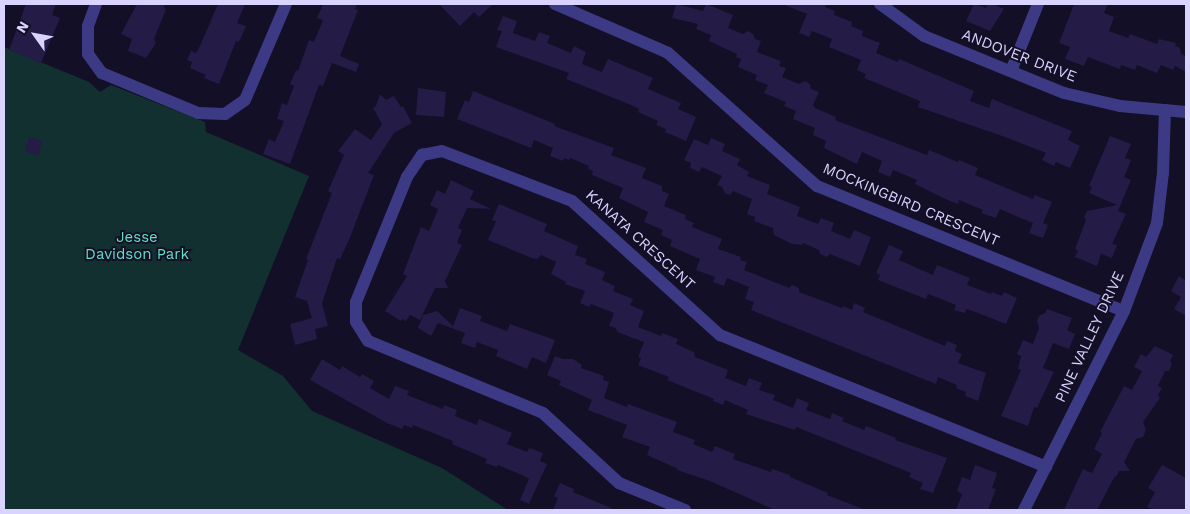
<!DOCTYPE html>
<style>
body{margin:0}
#map{position:relative;width:1190px;height:514px;overflow:hidden;background:#130f26;font-family:"Work Sans",sans-serif}
div>[style]{position:absolute}
.green>*{inset:0;background:#12302f}
.building>*{inset:0;background:#241b47}
.minor>*{height:12px;margin:-6px;padding:0 6px;transform-origin:6px;border-radius:6px;background:#3d3a85}
.tertiary>*{height:12px;margin:-6px;padding:0 6px;transform-origin:6px;border-radius:6px;background:#3d3a85}
span{translate:-50% -50%;white-space:nowrap;text-align:center;line-height:1.15;-webkit-text-stroke:4px #130f26;paint-order:stroke}
.street-label{font-size:15px;color:#d9d4ff}
.park-label{font-size:15px;color:#5fe0c0}
.frame{position:absolute;inset:0;border:5px solid #d9d4ff;pointer-events:none}
.north{position:absolute;left:10px;top:10px;width:50px;height:50px;-webkit-text-stroke:4px #130f26;paint-order:stroke;rotate:302deg;font-size:14px;font-weight:700;line-height:20px;text-align:center;color:#d9d4ff}
.north::after{content:'';display:block;margin:auto;width:18px;height:22px;background:#d9d4ff;clip-path:polygon(50% 0,100% 100%,50% 72%,0 100%)}
</style>
<div id="map">
<div class="green">
<i style="clip-path:polygon(4px 47px,89px 82px,100px 92px,111px 85px,205px 122px,206px 132px,309px 176px,238px 350px,283px 376px,312px 411px,442px 468px,508px 510px,4px 510px)"></i>
</div>
<div class="building">
<i style="clip-path:polygon(26px 4px,56px 4px,52px 15px,60px 18px,41px 63px,9px 50px)"></i>
<i style="clip-path:polygon(137px 4px,165px 4px,164px 8px,166px 9px,154px 39px,156px 43px,146px 58px,128px 51px,132px 39px,121px 34px)"></i>
<i style="clip-path:polygon(218px 4px,245px 4px,237px 23px,246px 26px,239px 42px,236px 41px,219px 84px,204px 78px,206px 75px,190px 68px,192px 62px,187px 60px,191px 51px,196px 53px,200px 46px)"></i>
<i style="clip-path:polygon(323px 4px,357px 4px,355px 9px,358px 10px,340px 56px,359px 64px,356px 72px,332px 63px,323px 86px,319px 85px,290px 164px,263px 154px,269px 139px,275px 142px,284px 121px,277px 119px,282px 103px,287px 105px,294px 86px,290px 84px,296px 70px,298px 71px,309px 40px,314px 42px,323px 20px,317px 18px)"></i>
<i style="clip-path:polygon(439px 4px,493px 4px,479px 17px,474px 12px,460px 26px)"></i>
<i style="clip-path:polygon(676px 4px,703px 11px,706px 4px,733px 15px,728px 28px,743px 34px,748px 31px,753px 34px,755px 39px,761px 41px,757px 52px,781px 61px,779px 66px,786px 68px,782px 77px,799px 84px,805px 81px,810px 84px,811px 89px,819px 92px,813px 105px,815px 108px,836px 117px,835px 120px,927px 155px,929px 150px,958px 162px,959px 160px,978px 168px,975px 175px,1033px 199px,1035px 195px,1052px 202px,1043px 223px,1048px 225px,1043px 238px,1029px 233px,1033px 223px,1018px 217px,1000px 209px,996px 218px,981px 213px,983px 210px,959px 200px,958px 204px,943px 198px,915px 184px,917px 180px,893px 170px,890px 177px,878px 172px,882px 161px,862px 152px,857px 164px,824px 148px,826px 141px,813px 135px,815px 128px,793px 119px,796px 111px,784px 106px,786px 102px,764px 93px,768px 85px,755px 80px,757px 75px,738px 67px,741px 59px,736px 57px,737px 54px,709px 41px,711px 35px,696px 29px,698px 24px,672px 18px)"></i>
<i style="clip-path:polygon(782px 4px,827px 4px,825px 7px,835px 11px,834px 15px,852px 22px,851px 26px,863px 31px,862px 36px,880px 43px,876px 53px,898px 62px,899px 59px,974px 91px,970px 101px,989px 108px,992px 99px,1072px 131px,1068px 140px,1080px 146px,1070px 168px,1056px 162px,1054px 166px,1042px 160px,1046px 153px,1008px 138px,918px 107px,920px 101px,864px 78px,866px 74px,857px 70px,861px 60px,829px 47px,832px 39px,812px 31px,809px 37px,799px 33px,807px 14px)"></i>
<i style="clip-path:polygon(974px 4px,986px 8px,988px 4px,993px 4px,1004px 9px,990px 31px,966px 21px)"></i>
<i style="clip-path:polygon(1074px 4px,1108px 4px,1104px 13px,1114px 17px,1109px 31px,1128px 38px,1130px 34px,1157px 44px,1159px 39px,1176px 43px,1175px 46px,1180px 48px,1181px 54px,1186px 56px,1186px 72px,1175px 66px,1173px 70px,1161px 65px,1157px 73px,1137px 65px,1135px 70px,1121px 65px,1120px 69px,1088px 57px,1084px 66px,1065px 59px,1070px 47px,1059px 43px)"></i>
<i style="clip-path:polygon(503px 16px,517px 21px,513px 33px,535px 41px,539px 32px,550px 36px,547px 43px,571px 53px,574px 46px,586px 52px,582px 64px,602px 72px,608px 59px,653px 78px,648px 89px,681px 103px,678px 109px,696px 117px,686px 141px,665px 132px,666px 129px,656px 125px,658px 121px,638px 112px,639px 109px,631px 105px,566px 79px,569px 73px,496px 47px,502px 31px,497px 30px)"></i>
<i style="clip-path:polygon(418px 88px,446px 92px,444px 117px,416px 115px)"></i>
<i style="clip-path:polygon(473px 91px,555px 124px,554px 126px,614px 148px,611px 155px,646px 168px,642px 178px,662px 186px,662px 191px,669px 194px,664px 206px,686px 215px,685px 219px,694px 223px,692px 227px,722px 239px,718px 249px,741px 257px,740px 260px,747px 262px,744px 270px,789px 288px,792px 285px,799px 288px,799px 292px,842px 308px,843px 306px,852px 310px,854px 303px,865px 308px,863px 312px,945px 346px,947px 341px,957px 345px,955px 351px,962px 354px,958px 363px,986px 373px,978px 401px,965px 396px,966px 392px,956px 388px,957px 385px,938px 377px,936px 384px,751px 310px,754px 302px,745px 299px,749px 287px,727px 278px,724px 286px,713px 282px,715px 277px,696px 270px,700px 259px,670px 246px,672px 240px,661px 235px,663px 230px,644px 222px,648px 212px,619px 198px,623px 188px,592px 175px,593px 171px,588px 169px,589px 166px,570px 158px,569px 160px,564px 158px,563px 161px,550px 156px,553px 148px,534px 140px,531px 148px,457px 119px,465px 100px,469px 102px)"></i>
<i style="clip-path:polygon(380px 94px,386px 100px,394px 96px,401px 107px,403px 106px,412px 123px,394px 133px,368px 173px,374px 175px,349px 240px,340px 259px,337px 258px,322px 303px,328px 326px,315px 329px,317px 339px,295px 345px,290px 324px,312px 318px,307px 301px,295px 297px,308px 260px,306px 259px,332px 193px,328px 191px,344px 155px,338px 151px,355px 129px,371px 140px,382px 124px,373px 108px,376px 106px)"></i>
<i style="clip-path:polygon(1110px 136px,1131px 144px,1125px 158px,1131px 160px,1124px 177px,1131px 180px,1118px 211px,1126px 214px,1112px 244px,1117px 245px,1112px 258px,1101px 254px,1097px 266px,1075px 257px,1078px 251px,1075px 249px,1086px 220px,1084px 217px,1087px 211px,1117px 205px,1089px 193px,1092px 187px,1089px 186px)"></i>
<i style="clip-path:polygon(29px 137px,42px 141px,38px 156px,25px 151px)"></i>
<i style="clip-path:polygon(711px 138px,725px 144px,722px 151px,740px 159px,737px 165px,749px 172px,747px 176px,770px 185px,767px 194px,800px 207px,797px 216px,818px 224px,821px 218px,834px 223px,831px 231px,850px 239px,854px 230px,871px 237px,860px 266px,830px 254px,827px 257px,820px 254px,819px 250px,803px 243px,802px 245px,792px 244px,774px 235px,773px 228px,754px 221px,755px 217px,747px 214px,752px 199px,733px 191px,730px 195px,725px 193px,722px 187px,717px 185px,722px 176px,702px 167px,699px 172px,690px 168px,691px 163px,684px 160px,694px 139px,708px 145px)"></i>
<i style="clip-path:polygon(451px 180px,474px 191px,470px 199px,491px 209px,467px 208px,458px 228px,462px 230px,457px 243px,462px 245px,445px 281px,448px 288px,435px 288px,420px 320px,410px 315px,406px 321px,403px 319px,401px 321px,385px 311px,407px 276px,403px 274px,421px 227px,429px 231px,438px 209px,430px 205px,437px 190px,445px 194px)"></i>
<i style="clip-path:polygon(499px 204px,547px 224px,544px 231px,578px 246px,575px 255px,587px 259px,585px 264px,605px 272px,602px 280px,615px 286px,613px 291px,633px 299px,630px 305px,644px 311px,638px 327px,661px 336px,662px 333px,678px 339px,676px 344px,694px 352px,695px 357px,728px 370px,725px 378px,746px 386px,749px 378px,762px 383px,759px 390px,775px 395px,773px 400px,793px 408px,797px 398px,809px 403px,806px 410px,830px 419px,832px 413px,844px 418px,842px 421px,864px 430px,866px 426px,896px 438px,895px 440px,947px 458px,933px 493px,920px 489px,923px 483px,909px 477px,911px 473px,796px 427px,795px 430px,746px 414px,748px 410px,725px 400px,723px 405px,713px 401px,714px 399px,667px 380px,669px 377px,638px 365px,641px 358px,638px 357px,644px 342px,617px 332px,616px 328px,609px 326px,614px 313px,591px 304px,589px 307px,580px 303px,585px 291px,565px 284px,566px 282px,551px 274px,556px 262px,541px 255px,537px 259px,532px 258px,488px 240px,496px 221px,492px 220px)"></i>
<i style="clip-path:polygon(889px 245px,903px 251px,899px 260px,933px 275px,937px 265px,970px 278px,967px 285px,991px 294px,992px 292px,1002px 296px,1004px 292px,1017px 298px,1006px 324px,973px 311px,966px 309px,965px 313px,954px 310px,956px 305px,936px 297px,928px 294px,926px 299px,878px 280px,880px 275px,876px 273px)"></i>
<i style="clip-path:polygon(1179px 276px,1186px 281px,1186px 316px,1174px 309px,1181px 297px,1171px 291px)"></i>
<i style="clip-path:polygon(460px 308px,482px 316px,480px 321px,507px 331px,510px 324px,555px 340px,546px 363px,532px 357px,527px 369px,496px 356px,498px 350px,477px 342px,475px 348px,461px 343px,465px 333px,438px 323px,431px 336px,418px 328px,423px 315px,437px 311px,453px 326px)"></i>
<i style="clip-path:polygon(1047px 309px,1072px 318px,1067px 330px,1075px 334px,1069px 349px,1053px 343px,1043px 368px,1054px 372px,1037px 408px,1034px 407px,1028px 426px,1001px 416px,1021px 370px,1018px 369px,1021px 356px,1017px 354px,1023px 340px,1033px 344px,1039px 328px,1037px 321px,1039px 316px,1045px 313px)"></i>
<i style="clip-path:polygon(1155px 346px,1173px 355px,1170px 361px,1172px 364px,1169px 371px,1165px 371px,1158px 386px,1162px 388px,1158px 395px,1160px 398px,1143px 422px,1146px 430px,1143px 437px,1136px 439px,1124px 462px,1130px 471px,1119px 471px,1116px 477px,1115px 476px,1097px 510px,1064px 510px,1083px 469px,1092px 473px,1102px 454px,1094px 449px,1102px 433px,1100px 432px,1124px 386px,1132px 390px,1142px 371px,1134px 367px,1141px 354px,1146px 357px)"></i>
<i style="clip-path:polygon(555px 356px,563px 359px,573px 359px,582px 365px,581px 368px,604px 376px,603px 380px,609px 382px,604px 398px,627px 407px,628px 404px,677px 422px,673px 432px,695px 440px,693px 444px,712px 452px,715px 446px,735px 454px,733px 459px,771px 472px,772px 469px,790px 475px,790px 477px,828px 493px,827px 495px,866px 510px,775px 510px,710px 481px,677px 470px,678px 469px,647px 455px,650px 447px,622px 437px,627px 425px,588px 410px,592px 400px,559px 385px,561px 381px,547px 375px)"></i>
<i style="clip-path:polygon(322px 359px,340px 370px,342px 366px,360px 377px,362px 374px,374px 381px,370px 388px,389px 399px,395px 386px,409px 391px,407px 395px,443px 409px,444px 405px,457px 410px,455px 416px,477px 425px,479px 419px,512px 433px,507px 444px,527px 452px,529px 448px,543px 453px,540px 461px,547px 464px,529px 504px,520px 500px,529px 479px,522px 475px,498px 465px,497px 467px,485px 463px,487px 459px,452px 444px,453px 441px,413px 425px,412px 428px,404px 425px,402px 429px,387px 423px,310px 380px)"></i>
<i style="clip-path:polygon(975px 465px,997px 473px,992px 488px,996px 489px,988px 510px,956px 510px,962px 494px,957px 491px,962px 477px,970px 480px)"></i>
<i style="clip-path:polygon(1162px 465px,1186px 478px,1186px 510px,1154px 510px,1147px 507px,1155px 492px,1148px 488px)"></i>
<i style="clip-path:polygon(560px 483px,574px 489px,573px 492px,616px 510px,553px 510px,558px 498px,554px 496px)"></i>
</div>
<div class="minor">
<i style="left:96px;top:4px;width:23px;rotate:110deg"></i>
<i style="left:88px;top:26px;width:28px;rotate:90deg"></i>
<i style="left:88px;top:54px;width:24px;rotate:54deg"></i>
<i style="left:102px;top:73px;width:104px;rotate:22.6deg"></i>
<i style="left:198px;top:113px;width:27px;rotate:2deg"></i>
<i style="left:225px;top:114px;width:24px;rotate:-35deg"></i>
<i style="left:245px;top:100px;width:104px;rotate:-66.9deg"></i>
<i style="left:555px;top:4px;width:123px;rotate:23.4deg"></i>
<i style="left:668px;top:53px;width:200px;rotate:41.8deg"></i>
<i style="left:817px;top:186px;width:331px;rotate:22.2deg"></i>
<i style="left:1011px;top:71px;width:72px;rotate:-68.1deg"></i>
<i style="left:685px;top:510px;width:71px;rotate:-157.8deg"></i>
<i style="left:619px;top:483px;width:103px;rotate:-137.4deg"></i>
<i style="left:543px;top:413px;width:189px;rotate:-157.6deg"></i>
<i style="left:368px;top:341px;width:22px;rotate:-122deg"></i>
<i style="left:356px;top:322px;width:20px;rotate:-90deg"></i>
<i style="left:356px;top:302px;width:135px;rotate:-67.8deg"></i>
<i style="left:407px;top:177px;width:27px;rotate:-56deg"></i>
<i style="left:422px;top:155px;width:20px;rotate:-11deg"></i>
<i style="left:442px;top:151px;width:139px;rotate:21deg"></i>
<i style="left:572px;top:201px;width:200px;rotate:42.2deg"></i>
<i style="left:720px;top:335px;width:352px;rotate:22deg"></i>
</div>
<div class="tertiary">
<i style="left:880px;top:4px;width:54px;rotate:36deg"></i>
<i style="left:924px;top:36px;width:151px;rotate:22.2deg"></i>
<i style="left:1064px;top:93px;width:57px;rotate:13.1deg"></i>
<i style="left:1120px;top:106px;width:66px;rotate:5.2deg"></i>
<i style="left:1024px;top:510px;width:223px;rotate:-63.3deg"></i>
<i style="left:1124px;top:311px;width:94px;rotate:-69.4deg"></i>
<i style="left:1157px;top:223px;width:50px;rotate:-83.2deg"></i>
<i style="left:1163px;top:173px;width:63px;rotate:-88.2deg"></i>
</div>
<div class="street-label">
<span style="left:1019px;top:56px;rotate:21deg">ANDOVER DRIVE</span>
<span style="left:911px;top:205px;rotate:23deg">MOCKINGBIRD CRESCENT</span>
<span style="left:640px;top:240px;rotate:42deg">KANATA CRESCENT</span>
<span style="left:1090px;top:337px;rotate:-65deg">PINE VALLEY DRIVE</span>
</div>
<div class="park-label">
<span style="left:137px;top:246px">Jesse<br>Davidson Park</span>
</div>
<div class="frame"></div>
<div class="north">N</div>
</div>
